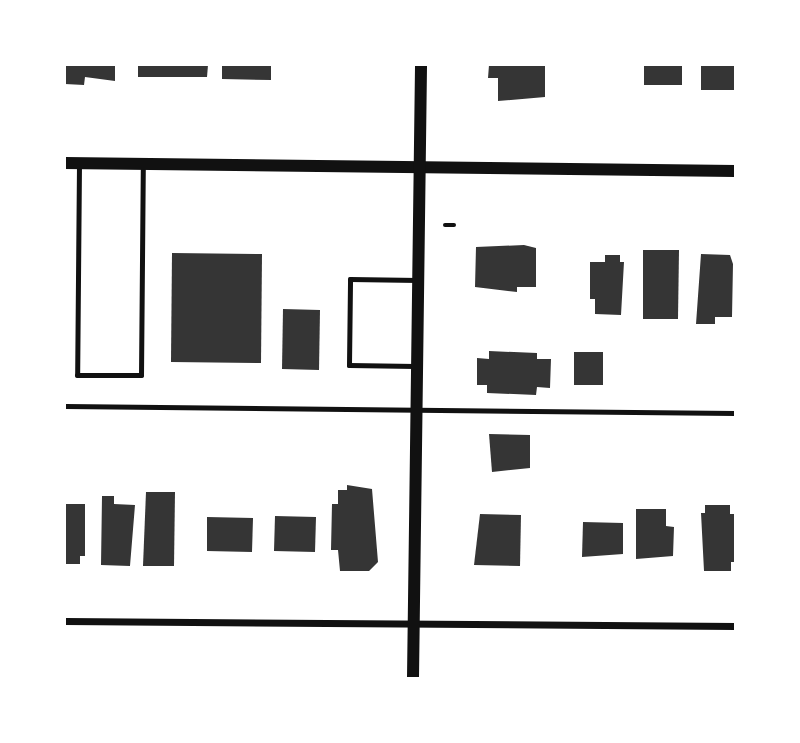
<!DOCTYPE html>
<style>
body{margin:0}
#map{position:relative;width:800px;height:743px;overflow:hidden;background:#fff;font-family:"Exo 2",sans-serif}
div>[style]{position:absolute}
.building>*{inset:0;background:#353535}
.path>*{height:4.5px;margin:-2.25px;padding:0 2.25px;transform-origin:2.25px;border-radius:2.25px;background:#111}
.service>*{height:5px;margin:-2.5px;padding:0 2.5px;transform-origin:2.5px;border-radius:2.5px;background:#111}
.minor>*{height:7px;margin:-3.5px;padding:0 3.5px;transform-origin:3.5px;border-radius:3.5px;background:#111}
.tertiary>*{height:12px;margin:-6px;padding:0 6px;transform-origin:6px;border-radius:6px;background:#111}
span{translate:-50% -50%;white-space:nowrap;text-align:center;line-height:1.15;-webkit-text-stroke:7px #fff;paint-order:stroke}
.frame{position:absolute;inset:0;border:66px solid #fff;pointer-events:none}
</style>
<div id="map">
<div class="building">
<i style="clip-path:polygon(65px 65px,115px 65px,115px 81px,85px 77px,84px 85px,65px 84px)"></i>
<i style="clip-path:polygon(138px 65px,208px 65px,207px 77px,138px 77px)"></i>
<i style="clip-path:polygon(222px 65px,271px 65px,271px 80px,222px 79px)"></i>
<i style="clip-path:polygon(489px 65px,545px 65px,545px 97px,498px 101px,498px 78px,488px 78px)"></i>
<i style="clip-path:polygon(644px 65px,682px 65px,682px 85px,644px 85px)"></i>
<i style="clip-path:polygon(701px 65px,735px 65px,735px 90px,701px 90px)"></i>
<i style="clip-path:polygon(524px 245px,536px 248px,536px 287px,517px 287px,517px 292px,475px 287px,476px 247px)"></i>
<i style="clip-path:polygon(643px 250px,679px 250px,678px 319px,643px 319px)"></i>
<i style="clip-path:polygon(172px 253px,262px 254px,261px 363px,171px 362px)"></i>
<i style="clip-path:polygon(701px 254px,730px 255px,733px 264px,732px 317px,715px 317px,715px 324px,696px 324px)"></i>
<i style="clip-path:polygon(605px 255px,620px 255px,620px 262px,624px 262px,621px 315px,595px 314px,595px 299px,590px 299px,590px 262px,605px 262px)"></i>
<i style="clip-path:polygon(283px 309px,320px 310px,319px 370px,282px 369px)"></i>
<i style="clip-path:polygon(489px 351px,537px 353px,537px 359px,551px 359px,550px 388px,537px 387px,536px 395px,487px 393px,487px 385px,477px 385px,477px 358px,489px 359px)"></i>
<i style="clip-path:polygon(574px 352px,603px 352px,603px 385px,574px 385px)"></i>
<i style="clip-path:polygon(489px 434px,530px 435px,530px 468px,492px 472px)"></i>
<i style="clip-path:polygon(347px 485px,372px 489px,378px 562px,369px 571px,340px 571px,338px 550px,331px 550px,332px 504px,338px 504px,338px 490px,347px 490px)"></i>
<i style="clip-path:polygon(146px 492px,175px 492px,174px 566px,143px 566px)"></i>
<i style="clip-path:polygon(102px 496px,114px 496px,114px 504px,135px 505px,130px 566px,101px 565px)"></i>
<i style="clip-path:polygon(65px 504px,85px 504px,85px 556px,80px 556px,80px 564px,65px 564px)"></i>
<i style="clip-path:polygon(705px 505px,730px 505px,730px 514px,735px 514px,735px 562px,731px 562px,731px 571px,704px 571px,701px 513px,705px 513px)"></i>
<i style="clip-path:polygon(636px 509px,666px 509px,666px 526px,674px 527px,673px 556px,636px 559px)"></i>
<i style="clip-path:polygon(480px 514px,521px 515px,520px 566px,474px 565px)"></i>
<i style="clip-path:polygon(275px 516px,316px 517px,315px 552px,274px 551px)"></i>
<i style="clip-path:polygon(207px 517px,253px 518px,252px 552px,207px 551px)"></i>
<i style="clip-path:polygon(583px 522px,623px 523px,623px 554px,582px 557px)"></i>
</div>
<div class="path">
<i style="left:445px;top:225px;width:9px"></i>
</div>
<div class="service">
<i style="left:79px;top:164px;width:211px;rotate:90.5deg"></i>
<i style="left:77px;top:375px;width:64px"></i>
<i style="left:141px;top:375px;width:212px;rotate:-89.5deg"></i>
<i style="left:415px;top:366px;width:66px;rotate:-179.1deg"></i>
<i style="left:349px;top:365px;width:86px;rotate:-89.3deg"></i>
<i style="left:350px;top:279px;width:68px;rotate:0.8deg"></i>
<i style="left:65px;top:406px;width:670px;rotate:0.6deg"></i>
</div>
<div class="minor">
<i style="left:65px;top:621px;width:670px;rotate:0.43deg"></i>
</div>
<div class="tertiary">
<i style="left:65px;top:163px;width:670px;rotate:0.68deg"></i>
<i style="left:413px;top:678px;width:613px;rotate:-89.25deg"></i>
</div>
<div class="frame"></div>
</div>
